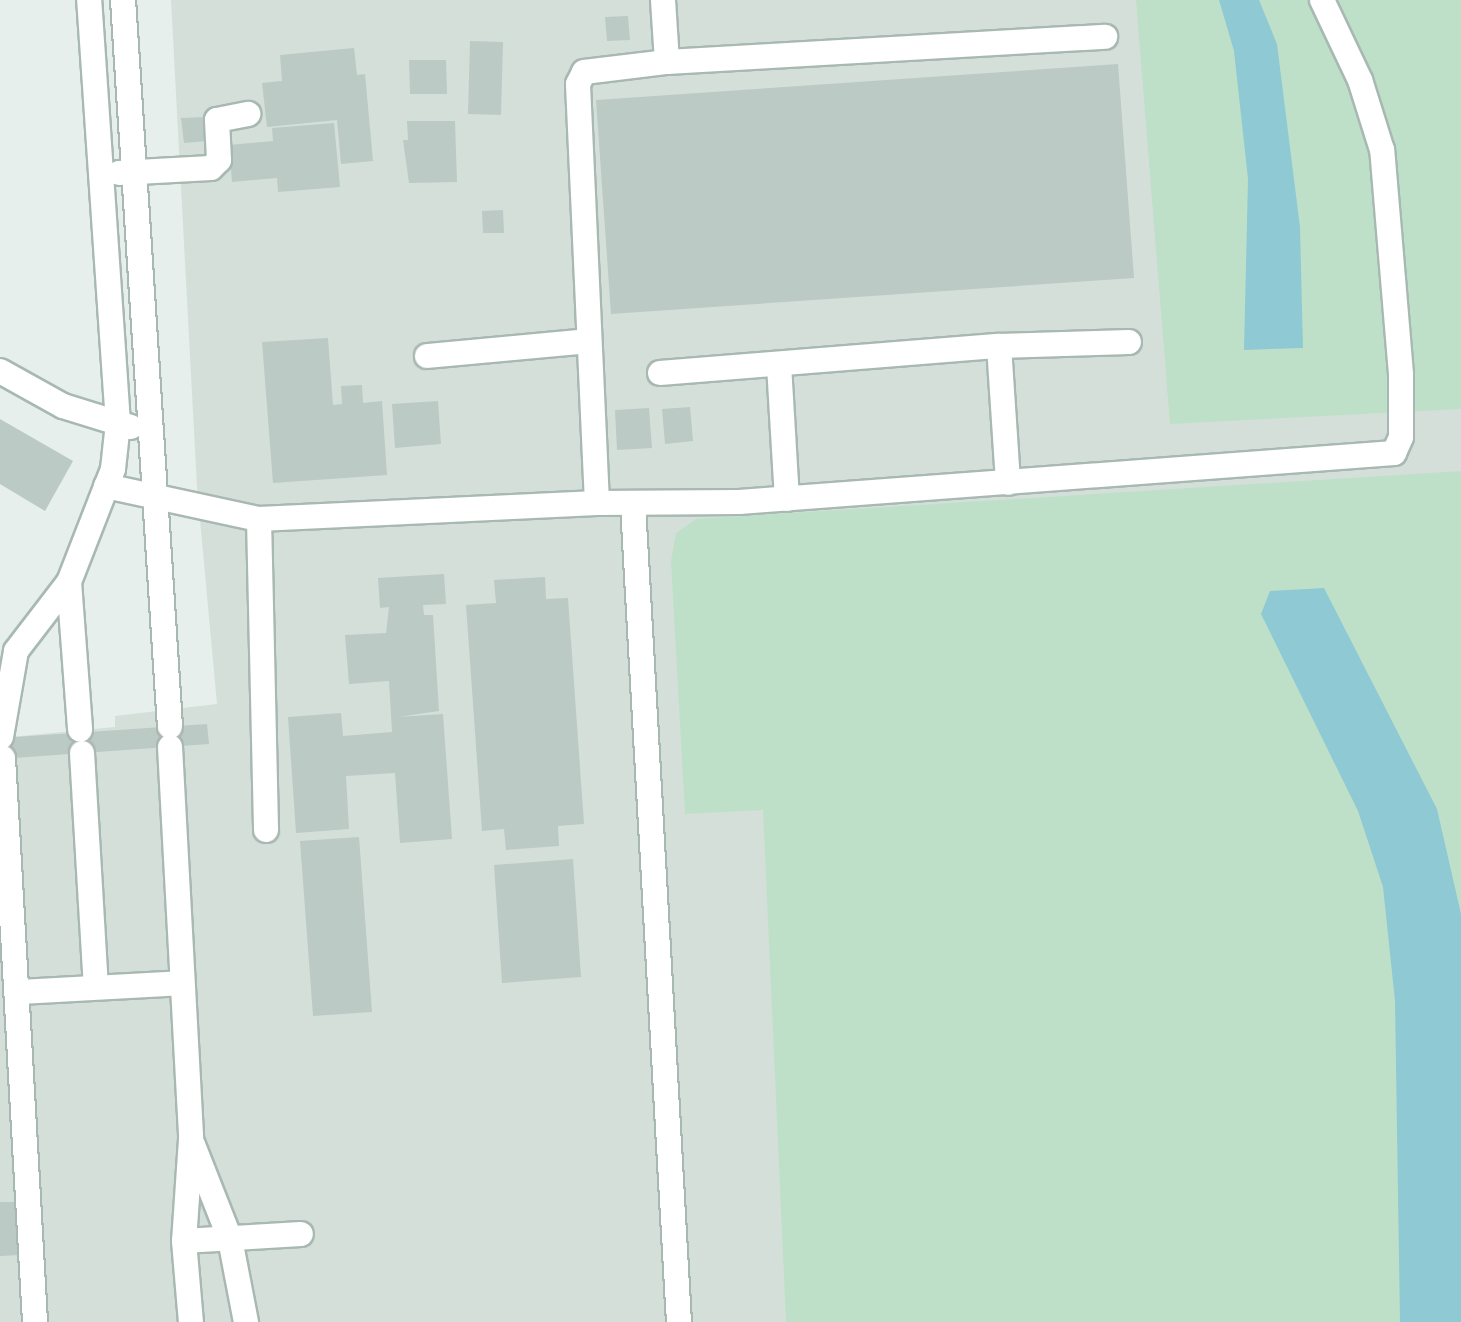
<!DOCTYPE html>
<style>
body{margin:0}
#map{position:relative;width:1461px;height:1322px;overflow:hidden;background:#e6efeb;font-family:Montserrat,sans-serif}
div>[style]{position:absolute}
.built>*{inset:0;background:#d4dfda}
.green>*{inset:0;background:#bfe0c8}
.water>*{inset:0;background:#8ec9d4}
.building>*{inset:0;background:#bbcac4}
.roads{filter:drop-shadow(2px 0 #a8b8b2) drop-shadow(-2px 0 #a8b8b2) drop-shadow(0 2px #a8b8b2) drop-shadow(0 -2px #a8b8b2)}
.minor>*{height:24px;margin:-12px;padding:0 12px;transform-origin:12px;border-radius:12px;background:#fff}
span{translate:-50% -50%;white-space:nowrap;text-align:center;line-height:1.15;-webkit-text-stroke:6px #f7fbf9;paint-order:stroke}
</style>
<div id="map">
<div class="built">
<i style="clip-path:polygon(171px 0,1461px 0,1461px 1322px,0 1322px,0 738px,115px 727px,115px 716px,217px 704px,197px 487px)"></i>
</div>
<div class="green">
<i style="clip-path:polygon(1136px 0,1461px 0,1461px 409px,1170px 424px)"></i>
<i style="clip-path:polygon(1461px 471px,1461px 1322px,786px 1322px,763px 810px,685px 814px,671px 561px,676px 533px,696px 519px)"></i>
</div>
<div class="water">
<i style="clip-path:polygon(1219px 0,1259px 0,1277px 44px,1300px 227px,1303px 348px,1244px 350px,1248px 179px,1234px 51px)"></i>
<i style="clip-path:polygon(1324px 588px,1437px 809px,1461px 914px,1461px 1322px,1400px 1322px,1395px 1001px,1383px 887px,1358px 811px,1261px 614px,1270px 591px)"></i>
</div>
<div class="building">
<i style="clip-path:polygon(628px 16px,630px 40px,607px 41px,605px 17px)"></i>
<i style="clip-path:polygon(470px 41px,503px 42px,501px 115px,468px 114px)"></i>
<i style="clip-path:polygon(354px 48px,357px 75px,365px 74px,373px 161px,341px 164px,337px 120px,267px 127px,262px 83px,282px 81px,280px 55px)"></i>
<i style="clip-path:polygon(409px 60px,446px 60px,447px 94px,410px 94px)"></i>
<i style="clip-path:polygon(1118px 64px,1134px 278px,611px 314px,596px 100px)"></i>
<i style="clip-path:polygon(205px 117px,207px 141px,184px 143px,181px 118px)"></i>
<i style="clip-path:polygon(407px 121px,455px 121px,457px 182px,409px 183px,403px 140px,408px 140px)"></i>
<i style="clip-path:polygon(334px 123px,340px 187px,278px 192px,277px 178px,232px 182px,229px 145px,273px 141px,272px 128px)"></i>
<i style="clip-path:polygon(503px 210px,504px 233px,483px 233px,482px 211px)"></i>
<i style="clip-path:polygon(328px 338px,333px 405px,342px 404px,341px 386px,362px 385px,363px 403px,382px 401px,387px 475px,273px 483px,262px 342px)"></i>
<i style="clip-path:polygon(438px 401px,441px 444px,395px 448px,392px 404px)"></i>
<i style="clip-path:polygon(690px 407px,693px 441px,665px 444px,662px 409px)"></i>
<i style="clip-path:polygon(649px 408px,652px 448px,617px 450px,615px 410px)"></i>
<i style="clip-path:polygon(0 419px,73px 461px,45px 511px,0 484px)"></i>
<i style="clip-path:polygon(444px 574px,446px 604px,423px 605px,424px 615px,433px 615px,439px 711px,398px 717px,443px 714px,452px 839px,400px 843px,395px 773px,346px 776px,349px 829px,296px 833px,288px 717px,341px 713px,343px 736px,392px 732px,389px 681px,349px 684px,345px 635px,386px 633px,389px 607px,380px 608px,378px 578px)"></i>
<i style="clip-path:polygon(545px 577px,546px 599px,568px 598px,584px 824px,558px 826px,559px 846px,506px 850px,504px 829px,482px 831px,466px 605px,496px 603px,494px 580px)"></i>
<i style="clip-path:polygon(207px 724px,209px 744px,0 759px,0 738px)"></i>
<i style="clip-path:polygon(359px 837px,372px 1012px,313px 1016px,300px 841px)"></i>
<i style="clip-path:polygon(573px 859px,581px 977px,502px 983px,494px 865px)"></i>
<i style="clip-path:polygon(0 1202px,16px 1202px,19px 1255px,0 1256px)"></i>
</div>
<div class="roads">
<div class="minor">
<i style="left:123px;top:0;width:728px;rotate:86.3deg"></i>
<i style="left:663px;top:0;width:62px;rotate:86.3deg"></i>
<i style="left:119px;top:173px;width:92px;rotate:-3.1deg"></i>
<i style="left:211px;top:168px;width:11px;rotate:-45deg"></i>
<i style="left:219px;top:160px;width:40px;rotate:-92.9deg"></i>
<i style="left:217px;top:120px;width:32px;rotate:-11deg"></i>
<i style="left:999px;top:346px;width:137px;rotate:86.2deg"></i>
<i style="left:427px;top:356px;width:162px;rotate:-5.3deg"></i>
<i style="left:779px;top:365px;width:134px;rotate:86.6deg"></i>
<i style="left:0;top:371px;width:72px;rotate:29.1deg"></i>
<i style="left:63px;top:406px;width:71px;rotate:17.2deg"></i>
<i style="left:660px;top:373px;width:340px;rotate:-4.6deg"></i>
<i style="left:999px;top:346px;width:130px;rotate:-1.8deg"></i>
<i style="left:106px;top:486px;width:157px;rotate:12.2deg"></i>
<i style="left:259px;top:519px;width:338px;rotate:-2.7deg"></i>
<i style="left:597px;top:503px;width:419px;rotate:-92.6deg"></i>
<i style="left:578px;top:84px;width:13px;rotate:-63deg"></i>
<i style="left:584px;top:72px;width:84px;rotate:-6.9deg"></i>
<i style="left:667px;top:62px;width:439px;rotate:-3.3deg"></i>
<i style="left:597px;top:503px;width:142px;rotate:-0.4deg"></i>
<i style="left:739px;top:502px;width:657px;rotate:-4.28deg"></i>
<i style="left:1394px;top:453px;width:17px;rotate:-66deg"></i>
<i style="left:1401px;top:437px;width:63px;rotate:-90deg"></i>
<i style="left:1401px;top:374px;width:225px;rotate:-94.8deg"></i>
<i style="left:1382px;top:150px;width:73px;rotate:-107.4deg"></i>
<i style="left:1360px;top:80px;width:89px;rotate:-115.4deg"></i>
<i style="left:633px;top:505px;width:818px;rotate:86.78deg"></i>
<i style="left:259px;top:519px;width:311px;rotate:88.7deg"></i>
<i style="left:69px;top:582px;width:148px;rotate:85.7deg"></i>
<i style="left:1px;top:737px;width:87px;rotate:-80.1deg"></i>
<i style="left:16px;top:651px;width:87px;rotate:-52.5deg"></i>
<i style="left:69px;top:582px;width:121px;rotate:-68.7deg"></i>
<i style="left:113px;top:469px;width:46px;rotate:-83.8deg"></i>
<i style="left:118px;top:423px;width:424px;rotate:-93.9deg"></i>
<i style="left:170px;top:747px;width:393px;rotate:86.9deg"></i>
<i style="left:191px;top:1139px;width:102px;rotate:93.9deg"></i>
<i style="left:184px;top:1241px;width:81px;rotate:85.1deg"></i>
<i style="left:82px;top:753px;width:234px;rotate:86.6deg"></i>
<i style="left:3px;top:758px;width:565px;rotate:86.75deg"></i>
<i style="left:18px;top:992px;width:164px;rotate:-3.1deg"></i>
<i style="left:193px;top:1145px;width:101px;rotate:68.5deg"></i>
<i style="left:230px;top:1239px;width:85px;rotate:79.1deg"></i>
<i style="left:184px;top:1241px;width:117px;rotate:-3.4deg"></i>
</div>
</div>
</div>
